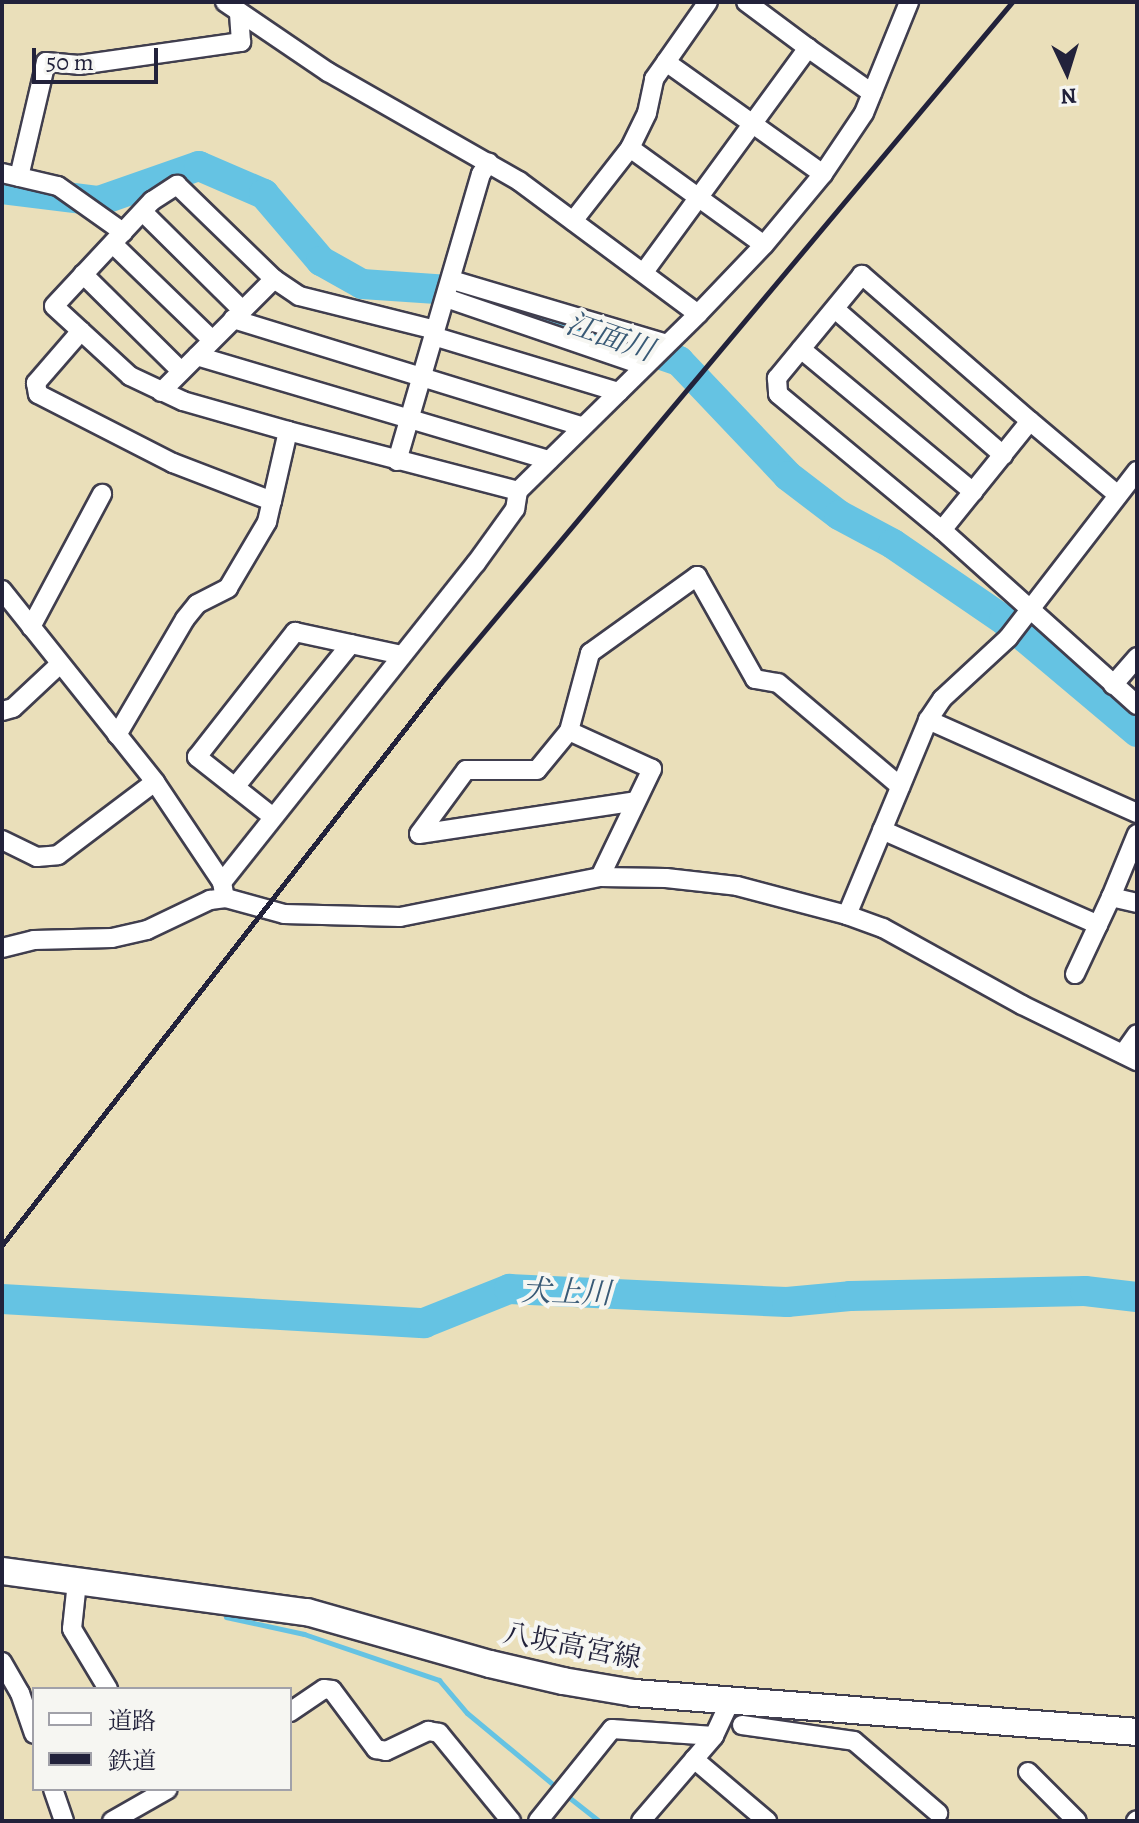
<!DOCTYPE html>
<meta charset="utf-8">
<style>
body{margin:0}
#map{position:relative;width:1139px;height:1823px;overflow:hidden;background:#eadfba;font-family:Alegreya,"Noto Serif JP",serif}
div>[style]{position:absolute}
.stream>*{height:5px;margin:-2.5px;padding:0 2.5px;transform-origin:2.5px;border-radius:2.5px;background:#65c3e3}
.river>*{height:30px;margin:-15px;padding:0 15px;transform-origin:15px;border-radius:15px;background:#65c3e3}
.roads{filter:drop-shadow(2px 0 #403e4e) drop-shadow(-2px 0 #403e4e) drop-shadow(0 2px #403e4e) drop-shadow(0 -2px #403e4e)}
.minor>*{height:18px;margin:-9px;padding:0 9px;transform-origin:9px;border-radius:9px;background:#fff}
.secondary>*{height:26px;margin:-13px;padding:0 13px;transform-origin:13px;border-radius:13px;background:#fff}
.rail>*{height:5px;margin:-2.5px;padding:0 2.5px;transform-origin:2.5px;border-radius:2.5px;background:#22223b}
span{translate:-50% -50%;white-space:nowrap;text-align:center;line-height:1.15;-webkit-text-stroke:8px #f6f6f2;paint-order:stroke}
.street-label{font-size:28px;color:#22223b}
.water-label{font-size:30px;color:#395a76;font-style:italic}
.frame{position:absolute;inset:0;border:4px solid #22223b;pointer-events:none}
.legend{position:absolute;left:32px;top:1687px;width:260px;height:104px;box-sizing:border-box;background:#f6f6f2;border:2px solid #a1a1a9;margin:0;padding:10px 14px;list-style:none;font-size:24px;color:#22223b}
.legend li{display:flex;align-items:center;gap:16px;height:40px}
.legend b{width:40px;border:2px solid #a1a1a9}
.north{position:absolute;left:1027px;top:32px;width:80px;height:80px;-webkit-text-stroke:6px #f6f6f2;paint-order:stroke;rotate:176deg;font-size:22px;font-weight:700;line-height:32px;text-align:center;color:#22223b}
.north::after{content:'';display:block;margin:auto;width:28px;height:36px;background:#22223b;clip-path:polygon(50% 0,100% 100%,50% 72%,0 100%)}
.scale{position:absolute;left:32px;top:48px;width:126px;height:36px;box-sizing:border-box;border:4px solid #22223b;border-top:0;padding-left:10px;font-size:24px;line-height:28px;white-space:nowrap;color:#22223b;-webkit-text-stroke:6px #f6f6f2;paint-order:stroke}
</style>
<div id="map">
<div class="stream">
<i style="left:226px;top:1617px;width:80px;rotate:12.3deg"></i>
<i style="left:304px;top:1634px;width:143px;rotate:18.8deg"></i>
<i style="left:439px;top:1680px;width:43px;rotate:49.7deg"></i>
<i style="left:467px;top:1713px;width:116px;rotate:39.7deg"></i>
<i style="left:566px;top:1795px;width:42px;rotate:38.2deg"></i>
</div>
<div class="river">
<i style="left:2px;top:189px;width:98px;rotate:7.1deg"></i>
<i style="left:99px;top:201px;width:106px;rotate:-19.3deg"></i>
<i style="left:199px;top:166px;width:71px;rotate:23.3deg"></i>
<i style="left:264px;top:194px;width:88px;rotate:49.6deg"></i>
<i style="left:321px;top:261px;width:47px;rotate:29.3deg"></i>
<i style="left:362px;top:284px;width:116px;rotate:3.9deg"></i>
<i style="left:539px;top:313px;width:148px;rotate:18.9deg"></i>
<i style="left:679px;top:361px;width:158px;rotate:46.5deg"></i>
<i style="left:788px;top:476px;width:64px;rotate:37.4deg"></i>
<i style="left:839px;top:515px;width:61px;rotate:28.2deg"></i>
<i style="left:893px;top:544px;width:135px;rotate:34.4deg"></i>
<i style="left:1004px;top:620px;width:174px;rotate:40.1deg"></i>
<i style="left:2px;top:1299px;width:423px;rotate:3.3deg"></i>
<i style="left:424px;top:1323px;width:92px;rotate:-21.8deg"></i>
<i style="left:509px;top:1289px;width:278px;rotate:2.7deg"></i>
<i style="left:787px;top:1302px;width:63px;rotate:-5.4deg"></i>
<i style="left:850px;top:1296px;width:235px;rotate:-1.2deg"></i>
<i style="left:1085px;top:1291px;width:52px;rotate:6.6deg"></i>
</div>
<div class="roads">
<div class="minor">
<i style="left:225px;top:2px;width:125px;rotate:34.2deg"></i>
<i style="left:328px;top:72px;width:220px;rotate:29.7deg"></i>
<i style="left:519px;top:181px;width:223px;rotate:36.6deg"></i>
<i style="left:808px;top:48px;width:78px;rotate:35.1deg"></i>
<i style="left:666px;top:62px;width:73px;rotate:-55deg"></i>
<i style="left:630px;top:148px;width:165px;rotate:35.9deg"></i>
<i style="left:2px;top:173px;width:57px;rotate:13.1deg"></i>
<i style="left:58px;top:186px;width:80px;rotate:35.3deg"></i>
<i style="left:19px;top:177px;width:118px;rotate:-76.8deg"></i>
<i style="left:46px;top:62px;width:33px;rotate:5deg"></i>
<i style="left:79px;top:65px;width:164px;rotate:-8.1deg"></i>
<i style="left:241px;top:42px;width:30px;rotate:-94deg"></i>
<i style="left:143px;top:212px;width:139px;rotate:44.7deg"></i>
<i style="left:573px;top:221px;width:93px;rotate:-52deg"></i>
<i style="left:630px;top:148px;width:39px;rotate:-64deg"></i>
<i style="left:647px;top:113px;width:35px;rotate:-78deg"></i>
<i style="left:654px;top:79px;width:21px;rotate:-55deg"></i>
<i style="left:666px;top:62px;width:193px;rotate:35.5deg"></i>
<i style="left:113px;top:244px;width:138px;rotate:44.1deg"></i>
<i style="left:644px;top:272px;width:278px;rotate:-53.8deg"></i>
<i style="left:808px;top:48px;width:77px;rotate:-143.4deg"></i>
<i style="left:83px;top:274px;width:138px;rotate:44.7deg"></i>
<i style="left:452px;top:280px;width:224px;rotate:16.6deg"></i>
<i style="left:446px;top:298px;width:210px;rotate:18.9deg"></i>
<i style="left:835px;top:309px;width:223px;rotate:41deg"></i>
<i style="left:233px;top:319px;width:366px;rotate:17.1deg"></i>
<i style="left:81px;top:331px;width:69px;rotate:130.9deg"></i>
<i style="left:36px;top:383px;width:11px;rotate:80deg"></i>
<i style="left:38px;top:394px;width:152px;rotate:27.1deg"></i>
<i style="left:173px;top:463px;width:106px;rotate:21deg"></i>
<i style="left:272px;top:501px;width:72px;rotate:-77.1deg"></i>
<i style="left:288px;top:431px;width:238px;rotate:14.6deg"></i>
<i style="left:518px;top:491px;width:18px;rotate:99deg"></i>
<i style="left:515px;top:509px;width:67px;rotate:125.8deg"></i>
<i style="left:476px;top:563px;width:408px;rotate:128.5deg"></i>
<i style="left:433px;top:336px;width:194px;rotate:16.8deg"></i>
<i style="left:801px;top:349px;width:224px;rotate:39.7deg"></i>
<i style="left:197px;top:356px;width:367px;rotate:16.5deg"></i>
<i style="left:161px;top:392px;width:160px;rotate:-45deg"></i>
<i style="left:1030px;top:421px;width:223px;rotate:-139deg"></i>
<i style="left:862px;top:275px;width:134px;rotate:129.5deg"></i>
<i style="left:777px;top:378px;width:16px;rotate:86deg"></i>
<i style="left:778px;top:394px;width:213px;rotate:39.7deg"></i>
<i style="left:942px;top:530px;width:262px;rotate:41.9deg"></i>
<i style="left:288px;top:431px;width:109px;rotate:-164.1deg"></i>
<i style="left:183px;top:401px;width:59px;rotate:-154.7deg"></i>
<i style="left:130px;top:376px;width:103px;rotate:-137.4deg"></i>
<i style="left:54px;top:306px;width:144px;rotate:-47deg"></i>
<i style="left:152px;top:201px;width:30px;rotate:-33deg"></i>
<i style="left:177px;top:185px;width:135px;rotate:44.1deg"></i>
<i style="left:274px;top:279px;width:30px;rotate:34deg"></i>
<i style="left:299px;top:296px;width:140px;rotate:14deg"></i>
<i style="left:397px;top:461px;width:299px;rotate:-73.7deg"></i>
<i style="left:481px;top:174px;width:14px;rotate:-56deg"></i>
<i style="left:518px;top:491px;width:252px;rotate:-44.5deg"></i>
<i style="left:698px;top:314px;width:95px;rotate:-46.3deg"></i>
<i style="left:764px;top:245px;width:92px;rotate:-50.3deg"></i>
<i style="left:823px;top:174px;width:73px;rotate:-56.1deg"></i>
<i style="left:864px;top:113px;width:120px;rotate:-67.9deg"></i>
<i style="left:942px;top:530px;width:140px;rotate:-51.1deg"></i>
<i style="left:1030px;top:421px;width:115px;rotate:40.1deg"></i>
<i style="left:2px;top:590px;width:246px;rotate:51.4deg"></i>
<i style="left:155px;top:782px;width:120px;rotate:56.2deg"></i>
<i style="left:222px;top:882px;width:11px;rotate:80deg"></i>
<i style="left:31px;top:627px;width:151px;rotate:-61.9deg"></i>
<i style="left:1113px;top:685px;width:37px;rotate:-49deg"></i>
<i style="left:2px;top:711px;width:11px;rotate:-15deg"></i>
<i style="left:13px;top:708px;width:64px;rotate:-43.1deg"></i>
<i style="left:928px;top:720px;width:25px;rotate:-56deg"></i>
<i style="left:942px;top:699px;width:90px;rotate:-42.7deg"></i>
<i style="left:1008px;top:638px;width:211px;rotate:-52.3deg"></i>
<i style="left:569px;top:731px;width:81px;rotate:-74.9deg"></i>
<i style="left:590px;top:653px;width:132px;rotate:-35.7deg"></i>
<i style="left:697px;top:576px;width:118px;rotate:60.6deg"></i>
<i style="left:755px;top:679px;width:23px;rotate:10deg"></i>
<i style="left:778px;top:683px;width:160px;rotate:40.2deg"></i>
<i style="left:117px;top:735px;width:134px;rotate:-59.6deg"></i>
<i style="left:185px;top:619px;width:19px;rotate:-51deg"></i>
<i style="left:197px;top:604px;width:35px;rotate:-27deg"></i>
<i style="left:228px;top:588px;width:77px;rotate:-59.4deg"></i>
<i style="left:267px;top:522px;width:22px;rotate:-77deg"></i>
<i style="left:235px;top:787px;width:184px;rotate:-51deg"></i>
<i style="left:273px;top:817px;width:97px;rotate:-141.7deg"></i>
<i style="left:197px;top:757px;width:159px;rotate:-51.9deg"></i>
<i style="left:295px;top:632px;width:108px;rotate:12.2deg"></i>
<i style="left:882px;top:830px;width:236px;rotate:23.7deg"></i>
<i style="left:1098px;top:925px;width:31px;rotate:-65deg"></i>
<i style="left:1137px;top:834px;width:68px;rotate:112.4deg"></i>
<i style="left:1111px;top:897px;width:27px;rotate:13deg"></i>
<i style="left:2px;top:840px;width:39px;rotate:26deg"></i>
<i style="left:37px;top:857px;width:21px;rotate:-5deg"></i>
<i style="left:58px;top:855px;width:121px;rotate:-37deg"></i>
<i style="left:600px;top:877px;width:120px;rotate:-64.3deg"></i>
<i style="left:652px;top:769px;width:91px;rotate:-155.4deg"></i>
<i style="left:569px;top:731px;width:50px;rotate:129.4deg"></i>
<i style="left:537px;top:770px;width:71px;rotate:180deg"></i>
<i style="left:466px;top:770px;width:79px;rotate:126.3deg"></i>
<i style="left:419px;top:834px;width:219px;rotate:-8.6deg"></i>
<i style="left:847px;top:915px;width:211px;rotate:-67.4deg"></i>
<i style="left:928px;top:720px;width:229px;rotate:24deg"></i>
<i style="left:2px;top:948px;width:33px;rotate:-14deg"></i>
<i style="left:34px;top:940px;width:78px;rotate:-1.5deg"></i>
<i style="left:112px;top:938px;width:36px;rotate:-13deg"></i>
<i style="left:147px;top:930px;width:70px;rotate:-25.5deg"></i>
<i style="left:210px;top:900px;width:16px;rotate:-7deg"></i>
<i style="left:226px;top:898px;width:60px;rotate:15.4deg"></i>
<i style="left:284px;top:914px;width:116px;rotate:1.5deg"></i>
<i style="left:400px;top:917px;width:204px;rotate:-11.3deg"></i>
<i style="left:600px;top:877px;width:66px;rotate:0.9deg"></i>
<i style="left:666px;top:878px;width:71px;rotate:6.4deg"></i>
<i style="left:737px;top:886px;width:114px;rotate:14.8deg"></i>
<i style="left:847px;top:915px;width:38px;rotate:20deg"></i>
<i style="left:883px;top:928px;width:159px;rotate:29deg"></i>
<i style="left:1022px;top:1005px;width:128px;rotate:26deg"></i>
<i style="left:1075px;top:974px;width:54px;rotate:-64.9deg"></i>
<i style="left:1123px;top:1054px;width:24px;rotate:-55deg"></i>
<i style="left:77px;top:1582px;width:47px;rotate:96.1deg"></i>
<i style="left:72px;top:1629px;width:70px;rotate:59deg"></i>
<i style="left:2px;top:1662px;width:36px;rotate:60deg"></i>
<i style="left:20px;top:1693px;width:43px;rotate:71.1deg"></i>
<i style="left:290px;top:1712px;width:41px;rotate:-34.1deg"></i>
<i style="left:324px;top:1689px;width:8px;rotate:7deg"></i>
<i style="left:332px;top:1690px;width:74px;rotate:53.3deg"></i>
<i style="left:376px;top:1749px;width:10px;rotate:11deg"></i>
<i style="left:386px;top:1751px;width:47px;rotate:-25.5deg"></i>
<i style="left:428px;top:1731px;width:11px;rotate:10deg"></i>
<i style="left:439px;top:1733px;width:114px;rotate:50.7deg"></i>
<i style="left:742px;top:1725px;width:113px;rotate:8.1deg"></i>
<i style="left:854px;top:1741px;width:111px;rotate:40.6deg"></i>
<i style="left:694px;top:1759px;width:96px;rotate:40.3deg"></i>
<i style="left:1028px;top:1772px;width:69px;rotate:45deg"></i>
<i style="left:53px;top:1789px;width:34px;rotate:71deg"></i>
<i style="left:112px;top:1821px;width:64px;rotate:-29.7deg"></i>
<i style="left:538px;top:1821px;width:118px;rotate:-51.2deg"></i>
<i style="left:612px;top:1729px;width:102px;rotate:3.9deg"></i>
<i style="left:641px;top:1821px;width:112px;rotate:-49.3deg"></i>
<i style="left:714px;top:1736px;width:38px;rotate:-65deg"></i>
<i style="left:1136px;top:1821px;width:1px;rotate:-45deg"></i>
</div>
<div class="secondary">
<i style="left:2px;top:1571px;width:308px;rotate:7.7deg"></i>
<i style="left:307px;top:1612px;width:190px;rotate:15.9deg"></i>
<i style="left:490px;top:1664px;width:75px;rotate:13.1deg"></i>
<i style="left:563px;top:1681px;width:72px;rotate:9.6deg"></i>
<i style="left:634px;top:1693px;width:505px;rotate:4.43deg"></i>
</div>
</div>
<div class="rail">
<i style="left:2px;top:1245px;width:712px;rotate:-52.02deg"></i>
<i style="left:440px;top:684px;width:890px;rotate:-50.01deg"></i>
</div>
<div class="street-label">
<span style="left:572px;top:1646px;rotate:11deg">八坂高宮線</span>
</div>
<div class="water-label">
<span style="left:610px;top:337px;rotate:19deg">江面川</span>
<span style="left:566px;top:1292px;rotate:2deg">犬上川</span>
</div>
<div class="frame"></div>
<ul class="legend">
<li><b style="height:10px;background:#fff"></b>道路</li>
<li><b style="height:10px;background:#22223b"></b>鉄道</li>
</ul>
<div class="north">N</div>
<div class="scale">50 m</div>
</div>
